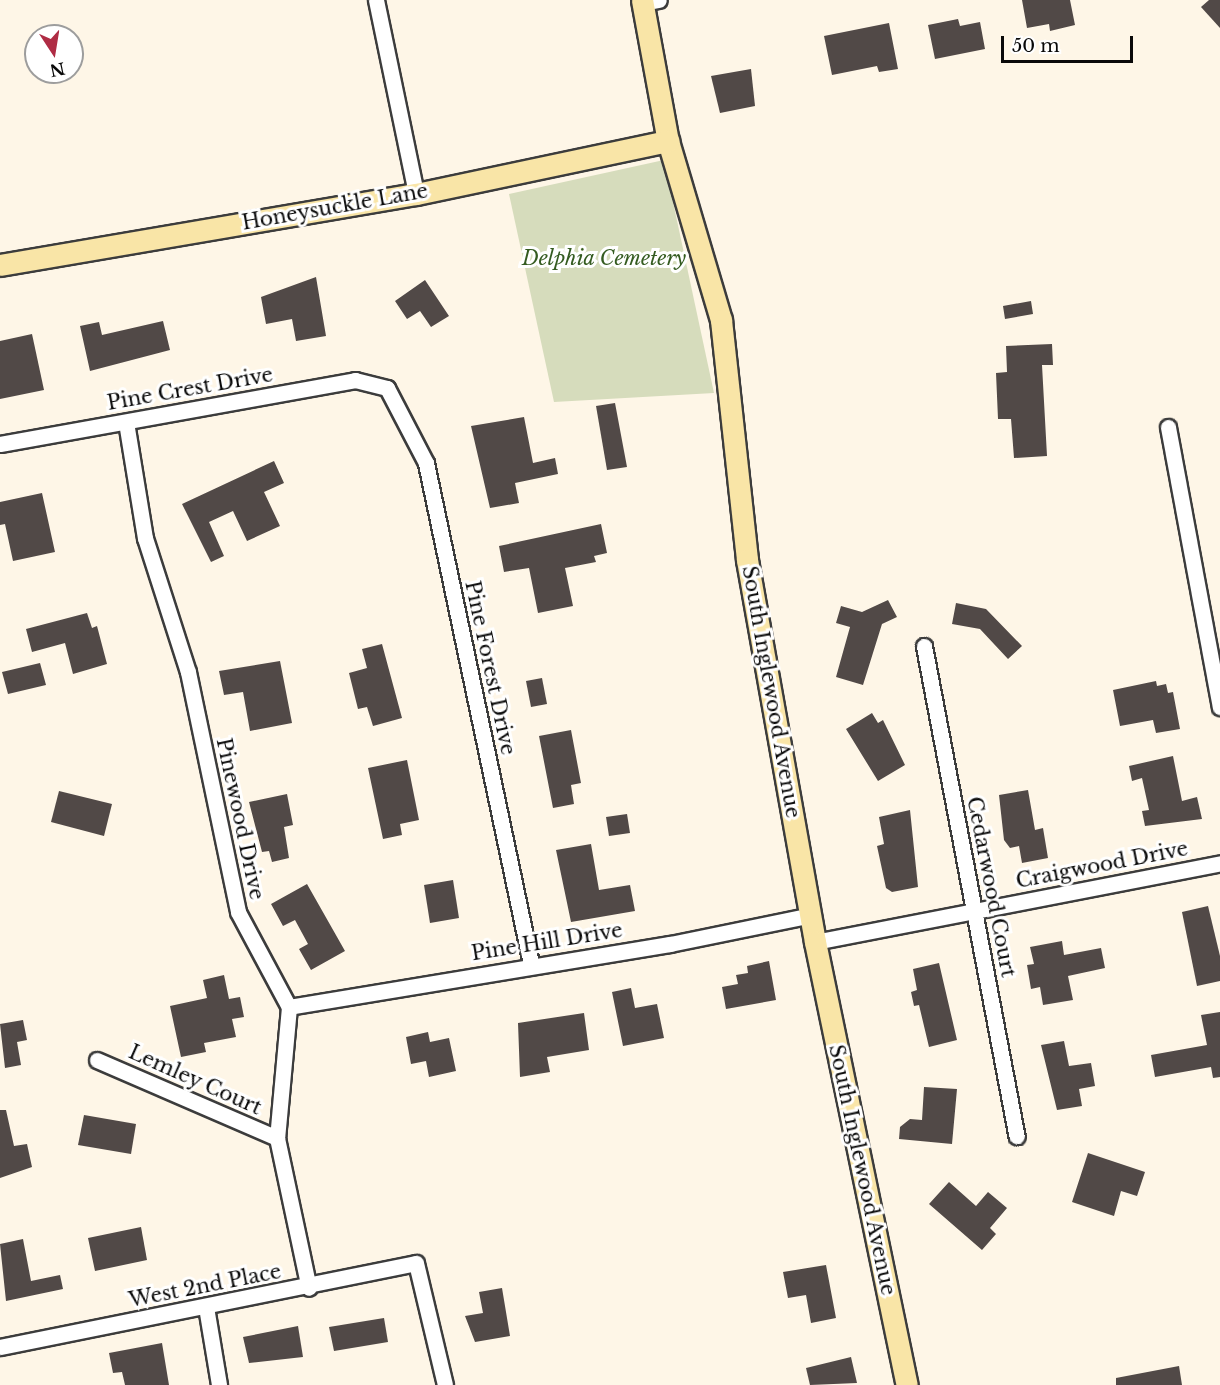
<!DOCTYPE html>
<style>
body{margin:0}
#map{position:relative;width:1220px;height:1385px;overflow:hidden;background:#fef6e7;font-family:"Libre Baskerville",serif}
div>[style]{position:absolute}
.cemetery>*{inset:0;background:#d6dcbc}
.building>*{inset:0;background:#514947}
.roads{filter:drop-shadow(2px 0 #3c3c3c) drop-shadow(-2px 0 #3c3c3c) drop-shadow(0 2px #3c3c3c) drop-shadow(0 -2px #3c3c3c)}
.street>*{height:15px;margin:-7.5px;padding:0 7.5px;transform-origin:7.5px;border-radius:7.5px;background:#fff}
.secondary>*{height:21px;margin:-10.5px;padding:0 10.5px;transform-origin:10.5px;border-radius:10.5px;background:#f9e5a7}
span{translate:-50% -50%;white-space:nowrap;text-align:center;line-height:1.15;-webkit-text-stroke:6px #fff;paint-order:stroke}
.street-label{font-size:20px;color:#090909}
.park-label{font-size:20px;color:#345b20;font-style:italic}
.north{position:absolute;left:24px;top:24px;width:60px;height:60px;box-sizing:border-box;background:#fff;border:2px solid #9d9d9d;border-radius:50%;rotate:168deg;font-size:16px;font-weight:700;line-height:24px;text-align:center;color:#090909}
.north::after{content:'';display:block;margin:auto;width:21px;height:27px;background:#af2c44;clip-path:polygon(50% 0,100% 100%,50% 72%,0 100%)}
.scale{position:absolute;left:1001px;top:36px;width:132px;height:27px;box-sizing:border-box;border:3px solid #090909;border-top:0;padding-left:8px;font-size:18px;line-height:21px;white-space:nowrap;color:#090909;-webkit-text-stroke:4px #fff;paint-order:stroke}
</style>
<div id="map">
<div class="cemetery">
<i style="clip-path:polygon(664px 160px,714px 393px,554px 402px,509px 194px)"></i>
</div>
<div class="building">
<i style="clip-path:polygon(1022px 0,1070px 0,1075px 25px,1050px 31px,1049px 24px,1027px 28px)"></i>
<i style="clip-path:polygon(1209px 0,1220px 0,1220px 28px,1201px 7px)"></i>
<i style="clip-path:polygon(958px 19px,960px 26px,980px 22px,985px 49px,935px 59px,928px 25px)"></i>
<i style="clip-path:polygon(889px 23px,898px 69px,879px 72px,877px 66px,832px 75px,824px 36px)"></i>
<i style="clip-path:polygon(751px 69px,755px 106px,720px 113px,711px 76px)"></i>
<i style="clip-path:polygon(316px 277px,326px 336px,296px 341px,292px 319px,266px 324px,261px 297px)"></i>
<i style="clip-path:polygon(425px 280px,449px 316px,431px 327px,420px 311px,407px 319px,395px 301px)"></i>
<i style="clip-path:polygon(1031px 301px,1033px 314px,1005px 319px,1003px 306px)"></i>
<i style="clip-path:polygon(163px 321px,170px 350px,90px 371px,80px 326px,99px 322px,102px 335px)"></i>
<i style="clip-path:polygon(32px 334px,44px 390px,0 399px,0 341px)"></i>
<i style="clip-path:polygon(1052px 344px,1053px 365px,1042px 365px,1047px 456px,1014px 458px,1011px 419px,998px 419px,996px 373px,1007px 372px,1006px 346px)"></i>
<i style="clip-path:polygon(615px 403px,627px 467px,607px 470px,596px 406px)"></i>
<i style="clip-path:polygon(524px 417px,533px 463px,555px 458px,558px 474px,515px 483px,519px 503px,490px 508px,471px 426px)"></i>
<i style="clip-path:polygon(274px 461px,284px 483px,264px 492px,280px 526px,247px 541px,233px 511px,209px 522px,224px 556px,211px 562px,182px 504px)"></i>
<i style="clip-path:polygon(42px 493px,55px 552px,13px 561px,5px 524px,0 525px,0 502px)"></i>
<i style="clip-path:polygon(601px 524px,607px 553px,594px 556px,596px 562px,565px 568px,573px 606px,538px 613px,529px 568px,504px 572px,499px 546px)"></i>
<i style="clip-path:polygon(888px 600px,897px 617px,882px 624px,863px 685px,836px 677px,850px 627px,836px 623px,841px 606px,862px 612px)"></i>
<i style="clip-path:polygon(956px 603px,986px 609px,1022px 646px,1008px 659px,980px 629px,952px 624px)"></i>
<i style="clip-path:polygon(87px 613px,92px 628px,97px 626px,107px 664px,73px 674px,65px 643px,32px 652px,26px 629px)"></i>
<i style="clip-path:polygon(382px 644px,402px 718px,373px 726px,367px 707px,358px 709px,349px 673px,367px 668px,362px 649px)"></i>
<i style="clip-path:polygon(280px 661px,292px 723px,250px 731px,243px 692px,224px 695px,219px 671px)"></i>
<i style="clip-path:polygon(40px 663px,46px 685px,8px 694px,2px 672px)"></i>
<i style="clip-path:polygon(542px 678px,547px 704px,531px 707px,526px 681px)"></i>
<i style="clip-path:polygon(1156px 681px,1157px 686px,1166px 684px,1168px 693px,1173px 692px,1180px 729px,1156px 733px,1153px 720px,1120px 726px,1113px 690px)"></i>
<i style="clip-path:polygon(872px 713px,878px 723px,883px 720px,905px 765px,878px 781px,846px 729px)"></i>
<i style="clip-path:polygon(571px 730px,581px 783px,571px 785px,574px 804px,553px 808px,539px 736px)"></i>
<i style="clip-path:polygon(1173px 756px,1182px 801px,1197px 797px,1202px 819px,1145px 826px,1142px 811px,1149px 810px,1142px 778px,1132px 781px,1129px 766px)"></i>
<i style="clip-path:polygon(407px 760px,419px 820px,400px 824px,402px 835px,383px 839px,368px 768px)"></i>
<i style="clip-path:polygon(1028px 790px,1035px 830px,1043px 828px,1048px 858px,1022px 863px,1019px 846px,1010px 848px,1004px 840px,999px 795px)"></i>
<i style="clip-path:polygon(59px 791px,112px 804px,104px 836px,51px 822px)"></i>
<i style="clip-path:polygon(287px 794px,293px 825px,284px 827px,289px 858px,272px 862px,269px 851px,262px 852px,249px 802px)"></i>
<i style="clip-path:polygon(910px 810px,918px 887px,892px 892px,886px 888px,877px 846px,884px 844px,879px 817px)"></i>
<i style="clip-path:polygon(627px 814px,630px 833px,609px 836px,606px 817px)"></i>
<i style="clip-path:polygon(591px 844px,599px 890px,630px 885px,635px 911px,571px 922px,556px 850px)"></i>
<i style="clip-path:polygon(453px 880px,459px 918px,430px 923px,424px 885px)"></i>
<i style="clip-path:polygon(307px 884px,345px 951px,311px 970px,299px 949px,308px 944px,295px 920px,283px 926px,271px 904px)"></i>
<i style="clip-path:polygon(1208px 906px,1220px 956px,1220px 981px,1197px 986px,1182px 912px)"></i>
<i style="clip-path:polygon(1062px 941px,1064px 955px,1101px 948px,1105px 968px,1068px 976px,1073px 1000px,1043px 1005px,1040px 987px,1031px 989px,1027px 965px,1034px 964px,1030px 947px)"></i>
<i style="clip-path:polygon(769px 961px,776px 1000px,726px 1009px,722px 987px,738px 984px,736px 975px,748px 973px,747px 966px)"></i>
<i style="clip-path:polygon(939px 963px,957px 1040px,929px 1047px,919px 1005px,914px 1006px,911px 992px,917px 990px,913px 969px)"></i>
<i style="clip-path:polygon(224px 975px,229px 999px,240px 997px,244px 1017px,232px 1019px,236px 1037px,204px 1043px,206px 1052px,181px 1057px,170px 1006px,207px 998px,203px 980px)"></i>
<i style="clip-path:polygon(631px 988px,635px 1008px,657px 1004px,664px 1038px,623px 1046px,612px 992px)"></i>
<i style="clip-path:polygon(1220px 1012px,1220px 1077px,1213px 1078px,1211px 1067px,1155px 1077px,1151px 1055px,1207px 1045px,1201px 1015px)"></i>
<i style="clip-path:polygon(584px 1013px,589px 1050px,547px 1057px,550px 1072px,520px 1077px,518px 1023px)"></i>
<i style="clip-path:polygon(23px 1020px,27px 1040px,17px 1042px,21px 1065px,5px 1068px,0 1024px)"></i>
<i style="clip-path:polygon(428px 1032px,430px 1042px,449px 1038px,456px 1071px,429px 1077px,426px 1061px,411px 1064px,406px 1037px)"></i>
<i style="clip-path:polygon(1064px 1041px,1069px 1066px,1091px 1063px,1095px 1086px,1079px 1089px,1082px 1106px,1057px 1110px,1041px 1045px)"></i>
<i style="clip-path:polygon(924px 1087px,957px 1089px,952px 1144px,899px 1139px,900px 1127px,910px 1119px,922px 1120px)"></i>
<i style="clip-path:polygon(0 1110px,6px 1110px,14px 1146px,27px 1144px,32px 1167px,0 1178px)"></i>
<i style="clip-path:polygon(84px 1115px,136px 1124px,131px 1154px,78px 1145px)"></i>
<i style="clip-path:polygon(1088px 1153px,1145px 1172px,1137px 1196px,1121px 1191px,1114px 1216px,1072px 1202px)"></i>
<i style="clip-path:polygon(949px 1182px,976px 1206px,988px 1192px,1007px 1208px,990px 1228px,996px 1234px,982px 1250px,929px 1204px)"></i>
<i style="clip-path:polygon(141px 1227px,147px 1260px,95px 1271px,88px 1238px)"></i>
<i style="clip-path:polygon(23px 1239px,31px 1281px,60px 1275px,63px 1289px,6px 1301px,0 1244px)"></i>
<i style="clip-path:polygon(826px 1265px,836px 1318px,811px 1323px,806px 1295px,788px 1298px,783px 1272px)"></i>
<i style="clip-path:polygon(502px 1288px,510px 1336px,475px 1342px,465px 1316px,483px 1313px,479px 1292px)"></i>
<i style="clip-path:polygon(384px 1318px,388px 1342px,334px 1351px,329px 1327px)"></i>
<i style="clip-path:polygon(298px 1326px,303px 1357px,249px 1363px,243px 1337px)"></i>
<i style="clip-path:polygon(162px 1343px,169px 1385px,125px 1385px,122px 1372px,113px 1373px,109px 1353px)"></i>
<i style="clip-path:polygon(851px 1357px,857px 1383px,810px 1385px,806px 1368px)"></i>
<i style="clip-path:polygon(1179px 1366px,1182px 1385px,1116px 1385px,1116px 1378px)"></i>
</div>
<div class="roads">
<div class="street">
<i style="left:376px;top:0;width:198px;rotate:78.3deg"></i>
<i style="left:643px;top:3px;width:16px;rotate:-11deg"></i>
<i style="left:126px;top:422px;width:118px;rotate:80.7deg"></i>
<i style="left:145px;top:538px;width:141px;rotate:72.2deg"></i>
<i style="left:188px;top:672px;width:245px;rotate:78.2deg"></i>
<i style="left:238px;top:912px;width:108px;rotate:61.8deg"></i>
<i style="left:289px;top:1007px;width:132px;rotate:95.2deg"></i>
<i style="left:277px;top:1138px;width:153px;rotate:78deg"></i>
<i style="left:1168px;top:427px;width:285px;rotate:79.5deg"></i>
<i style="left:0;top:444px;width:361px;rotate:-10.2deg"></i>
<i style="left:355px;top:380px;width:33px;rotate:14deg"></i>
<i style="left:387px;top:388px;width:85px;rotate:62.5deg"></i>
<i style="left:426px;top:463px;width:512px;rotate:78.16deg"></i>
<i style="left:924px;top:646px;width:499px;rotate:79.3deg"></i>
<i style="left:815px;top:942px;width:413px;rotate:-11deg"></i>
<i style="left:289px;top:1007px;width:386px;rotate:-9.4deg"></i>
<i style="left:670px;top:944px;width:144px;rotate:-11.6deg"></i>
<i style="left:97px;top:1060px;width:196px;rotate:23.4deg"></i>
<i style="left:206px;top:1307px;width:79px;rotate:80.5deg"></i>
<i style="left:0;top:1347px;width:424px;rotate:-11.4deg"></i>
<i style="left:416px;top:1263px;width:125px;rotate:76.6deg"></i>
</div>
<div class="secondary">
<i style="left:642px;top:0;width:143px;rotate:79.6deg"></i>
<i style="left:668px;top:141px;width:187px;rotate:73.5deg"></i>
<i style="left:721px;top:320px;width:241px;rotate:83.8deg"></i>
<i style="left:747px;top:560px;width:388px;rotate:79.9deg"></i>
<i style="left:815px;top:942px;width:452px;rotate:78.3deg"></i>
<i style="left:0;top:265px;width:422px;rotate:-9.7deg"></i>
<i style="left:416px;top:194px;width:258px;rotate:-11.9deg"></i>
</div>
</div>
<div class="street-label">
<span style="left:335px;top:207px;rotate:-10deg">Honeysuckle Lane</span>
<span style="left:190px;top:389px;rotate:-10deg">Pine Crest Drive</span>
<span style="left:490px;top:668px;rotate:78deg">Pine Forest Drive</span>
<span style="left:771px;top:692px;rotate:80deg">South Inglewood Avenue</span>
<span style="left:240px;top:819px;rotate:78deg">Pinewood Drive</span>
<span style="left:1102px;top:865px;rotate:-11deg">Craigwood Drive</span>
<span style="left:991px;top:887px;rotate:79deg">Cedarwood Court</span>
<span style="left:547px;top:942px;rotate:-9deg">Pine Hill Drive</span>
<span style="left:195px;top:1080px;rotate:24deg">Lemley Court</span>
<span style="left:862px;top:1170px;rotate:78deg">South Inglewood Avenue</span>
<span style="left:205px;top:1286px;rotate:-11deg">West 2nd Place</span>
</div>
<div class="park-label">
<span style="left:604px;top:258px">Delphia Cemetery</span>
</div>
<div class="north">N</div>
<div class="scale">50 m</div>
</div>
